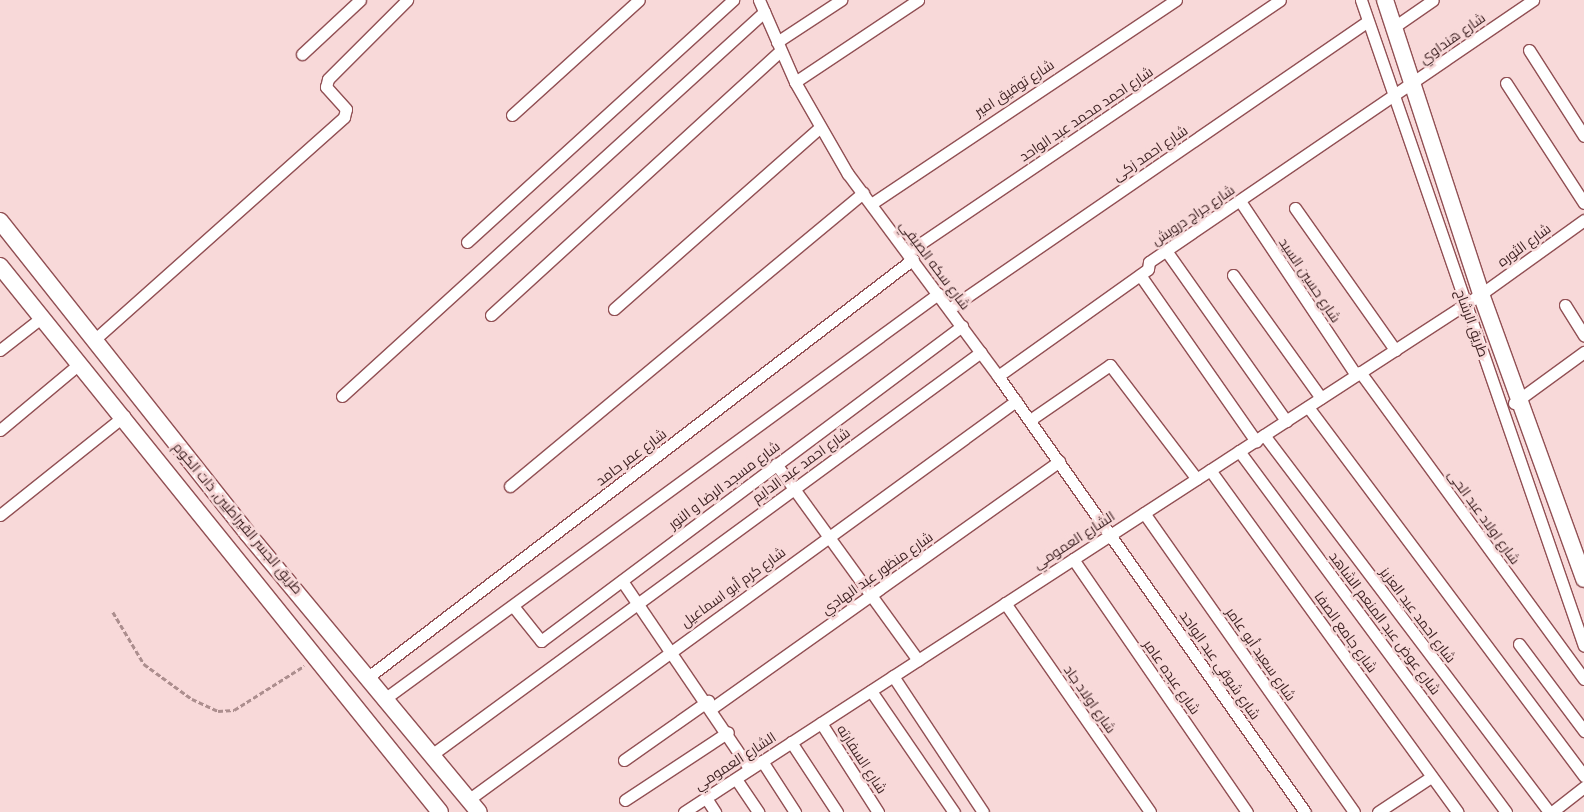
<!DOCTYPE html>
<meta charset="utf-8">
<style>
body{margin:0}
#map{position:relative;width:1584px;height:812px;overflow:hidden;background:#f8d9d9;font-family:Ubuntu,Cairo,sans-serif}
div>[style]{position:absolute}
.path>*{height:2.5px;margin-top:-1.25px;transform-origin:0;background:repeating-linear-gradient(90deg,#ac8e8e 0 5px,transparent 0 7.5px)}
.roads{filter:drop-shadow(1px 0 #915054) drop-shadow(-1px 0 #915054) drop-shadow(0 1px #915054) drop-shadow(0 -1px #915054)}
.street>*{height:11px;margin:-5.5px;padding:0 5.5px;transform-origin:5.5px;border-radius:5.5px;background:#fff}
.secondary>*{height:16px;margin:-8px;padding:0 8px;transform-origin:8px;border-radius:8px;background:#fff}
span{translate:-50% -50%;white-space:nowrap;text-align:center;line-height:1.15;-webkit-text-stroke:5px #f8d9d9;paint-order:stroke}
.street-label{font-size:14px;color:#3b1f20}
</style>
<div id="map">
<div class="path">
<i style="left:113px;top:612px;width:61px;rotate:59.2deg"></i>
<i style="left:144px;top:664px;width:59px;rotate:36.1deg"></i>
<i style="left:192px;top:699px;width:29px;rotate:25deg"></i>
<i style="left:218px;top:711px;width:16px;rotate:-4deg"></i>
<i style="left:234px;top:710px;width:83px;rotate:-32.2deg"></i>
</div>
<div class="roads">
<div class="street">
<i style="left:759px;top:0;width:90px;rotate:66.3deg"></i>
<i style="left:795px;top:82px;width:106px;rotate:60.1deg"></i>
<i style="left:848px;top:174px;width:252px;rotate:53.4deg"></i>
<i style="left:998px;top:376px;width:533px;rotate:54.85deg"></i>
<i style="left:1361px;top:0;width:683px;rotate:70.96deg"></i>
<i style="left:1394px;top:27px;width:47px;rotate:-34.7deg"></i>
<i style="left:777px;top:42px;width:77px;rotate:-33.3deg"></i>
<i style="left:1529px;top:50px;width:102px;rotate:57.4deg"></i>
<i style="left:302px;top:54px;width:79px;rotate:-43deg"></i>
<i style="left:795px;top:82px;width:148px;rotate:-33.7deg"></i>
<i style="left:1506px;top:83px;width:143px;rotate:57deg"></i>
<i style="left:512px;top:115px;width:171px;rotate:-42.2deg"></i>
<i style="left:1240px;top:201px;width:209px;rotate:56.3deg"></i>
<i style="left:871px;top:204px;width:367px;rotate:-33.8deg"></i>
<i style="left:1295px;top:208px;width:174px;rotate:54.8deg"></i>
<i style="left:467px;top:242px;width:360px;rotate:-42.3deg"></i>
<i style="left:908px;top:252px;width:449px;rotate:-34.1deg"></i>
<i style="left:1167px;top:252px;width:207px;rotate:54.8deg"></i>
<i style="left:1140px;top:275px;width:203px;rotate:55.1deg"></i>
<i style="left:1233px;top:275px;width:151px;rotate:54.4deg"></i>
<i style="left:1565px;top:305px;width:36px;rotate:58deg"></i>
<i style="left:614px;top:309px;width:273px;rotate:-41.4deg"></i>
<i style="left:949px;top:309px;width:508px;rotate:-34.5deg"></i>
<i style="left:491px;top:315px;width:391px;rotate:-42.4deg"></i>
<i style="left:94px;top:340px;width:335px;rotate:-41.7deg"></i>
<i style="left:344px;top:117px;width:8px;rotate:-76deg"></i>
<i style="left:346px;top:109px;width:30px;rotate:-132deg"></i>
<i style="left:326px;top:87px;width:8px;rotate:-76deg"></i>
<i style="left:328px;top:79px;width:112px;rotate:-45deg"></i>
<i style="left:0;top:350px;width:52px;rotate:-38deg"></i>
<i style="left:1360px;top:372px;width:380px;rotate:53.9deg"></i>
<i style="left:998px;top:376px;width:184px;rotate:-35.5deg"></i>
<i style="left:1148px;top:269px;width:7px;rotate:-82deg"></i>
<i style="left:1149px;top:262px;width:465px;rotate:-34.3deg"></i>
<i style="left:342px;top:396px;width:571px;rotate:-42.3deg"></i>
<i style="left:1514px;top:403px;width:87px;rotate:-36.1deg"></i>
<i style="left:1308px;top:407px;width:461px;rotate:53.2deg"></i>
<i style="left:1030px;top:420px;width:97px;rotate:-34.5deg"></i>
<i style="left:1110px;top:365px;width:143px;rotate:52.7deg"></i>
<i style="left:0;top:430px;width:103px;rotate:-39.9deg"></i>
<i style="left:1264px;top:435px;width:473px;rotate:52.9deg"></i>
<i style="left:1239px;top:451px;width:449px;rotate:53.5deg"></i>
<i style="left:776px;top:464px;width:242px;rotate:54.1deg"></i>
<i style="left:1210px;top:470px;width:422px;rotate:54.1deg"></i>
<i style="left:510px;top:486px;width:459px;rotate:-39.7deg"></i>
<i style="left:1144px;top:513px;width:365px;rotate:54.9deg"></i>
<i style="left:0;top:515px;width:159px;rotate:-38.6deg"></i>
<i style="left:1073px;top:559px;width:307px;rotate:55.5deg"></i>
<i style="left:622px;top:581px;width:227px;rotate:55.8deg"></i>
<i style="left:1005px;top:603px;width:254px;rotate:55.2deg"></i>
<i style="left:513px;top:606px;width:45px;rotate:51.3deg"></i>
<i style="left:541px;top:641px;width:526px;rotate:-36.8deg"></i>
<i style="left:1519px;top:644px;width:109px;rotate:53.2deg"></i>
<i style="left:893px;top:676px;width:163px;rotate:56.5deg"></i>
<i style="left:367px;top:678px;width:688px;rotate:-37.5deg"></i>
<i style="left:871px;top:691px;width:147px;rotate:55.6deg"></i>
<i style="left:383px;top:700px;width:688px;rotate:-36.19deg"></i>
<i style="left:712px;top:708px;width:426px;rotate:-35.4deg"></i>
<i style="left:821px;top:723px;width:106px;rotate:57.4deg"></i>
<i style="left:791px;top:742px;width:84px;rotate:56.7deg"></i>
<i style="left:430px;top:756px;width:683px;rotate:-36.25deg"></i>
<i style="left:624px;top:760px;width:103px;rotate:-35.1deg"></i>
<i style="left:762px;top:761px;width:61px;rotate:57.1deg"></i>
<i style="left:736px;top:779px;width:40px;rotate:56deg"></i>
<i style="left:706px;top:798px;width:17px;rotate:57deg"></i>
<i style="left:468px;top:800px;width:678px;rotate:-36.06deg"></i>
<i style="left:625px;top:800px;width:123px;rotate:-33.4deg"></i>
<i style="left:684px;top:812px;width:951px;rotate:-33.02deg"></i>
<i style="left:1481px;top:294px;width:127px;rotate:-35.7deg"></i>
<i style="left:1378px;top:812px;width:64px;rotate:-33.4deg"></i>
<i style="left:1552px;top:812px;width:41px;rotate:-38deg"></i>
</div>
<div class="secondary">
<i style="left:1385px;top:0;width:309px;rotate:71.9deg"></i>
<i style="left:1481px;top:294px;width:303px;rotate:70.1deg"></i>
<i style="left:0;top:221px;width:399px;rotate:51.6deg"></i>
<i style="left:248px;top:534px;width:361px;rotate:50.3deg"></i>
<i style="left:0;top:266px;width:701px;rotate:51.14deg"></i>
</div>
</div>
<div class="street-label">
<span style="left:1452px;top:38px;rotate:-35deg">شارع هنداوي</span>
<span style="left:1014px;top:88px;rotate:-33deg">شارع توفيق امير</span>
<span style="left:1086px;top:114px;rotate:-34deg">شارع احمد محمد عبد الواحد</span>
<span style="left:1150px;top:153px;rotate:-34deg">شارع احمد زكى</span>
<span style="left:1193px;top:215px;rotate:-34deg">شارع جراج درويش</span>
<span style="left:1524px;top:245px;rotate:-36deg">شارع الثوره</span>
<span style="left:935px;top:265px;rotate:53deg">شارع سكه الصيفي</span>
<span style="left:1310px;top:280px;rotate:56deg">شارع حسين السيد</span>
<span style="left:1472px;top:323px;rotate:70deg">طريق الرشاح</span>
<span style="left:631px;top:457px;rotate:-37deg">شارع عمر حامد</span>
<span style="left:801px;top:465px;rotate:-36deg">شارع احمد عبد الدايم</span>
<span style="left:724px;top:485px;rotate:-37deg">شارع مسجد الرضا و النور</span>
<span style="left:1484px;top:517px;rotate:54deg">شارع اولاد عبد الحى</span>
<span style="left:238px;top:518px;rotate:50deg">طريق الجسر القيراطيين, ذات الكوم</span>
<span style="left:1074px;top:540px;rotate:-33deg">الشارع العمومي</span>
<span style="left:877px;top:573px;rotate:-35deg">شارع منظور عبد الهادي</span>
<span style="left:733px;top:587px;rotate:-36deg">شارع كرم أبو اسماعيل</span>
<span style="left:1418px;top:615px;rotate:53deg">شارع احمد عبد العزيز</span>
<span style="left:1385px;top:623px;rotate:53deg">شارع عوض عبد المنعم الشاهد</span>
<span style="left:1346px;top:632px;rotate:54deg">شارع جامع الصفا</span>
<span style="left:1261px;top:654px;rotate:55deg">شارع سعيد أبو عامر</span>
<span style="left:1220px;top:665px;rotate:55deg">شارع شوقي عبد الواحد</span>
<span style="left:1172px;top:677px;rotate:55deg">شارع عبده عامر</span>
<span style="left:1090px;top:699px;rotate:55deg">شارع اولاد جاد</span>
<span style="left:862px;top:759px;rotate:57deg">شارع السفارته</span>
<span style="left:735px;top:761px;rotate:-33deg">الشارع العمومي</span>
</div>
</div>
